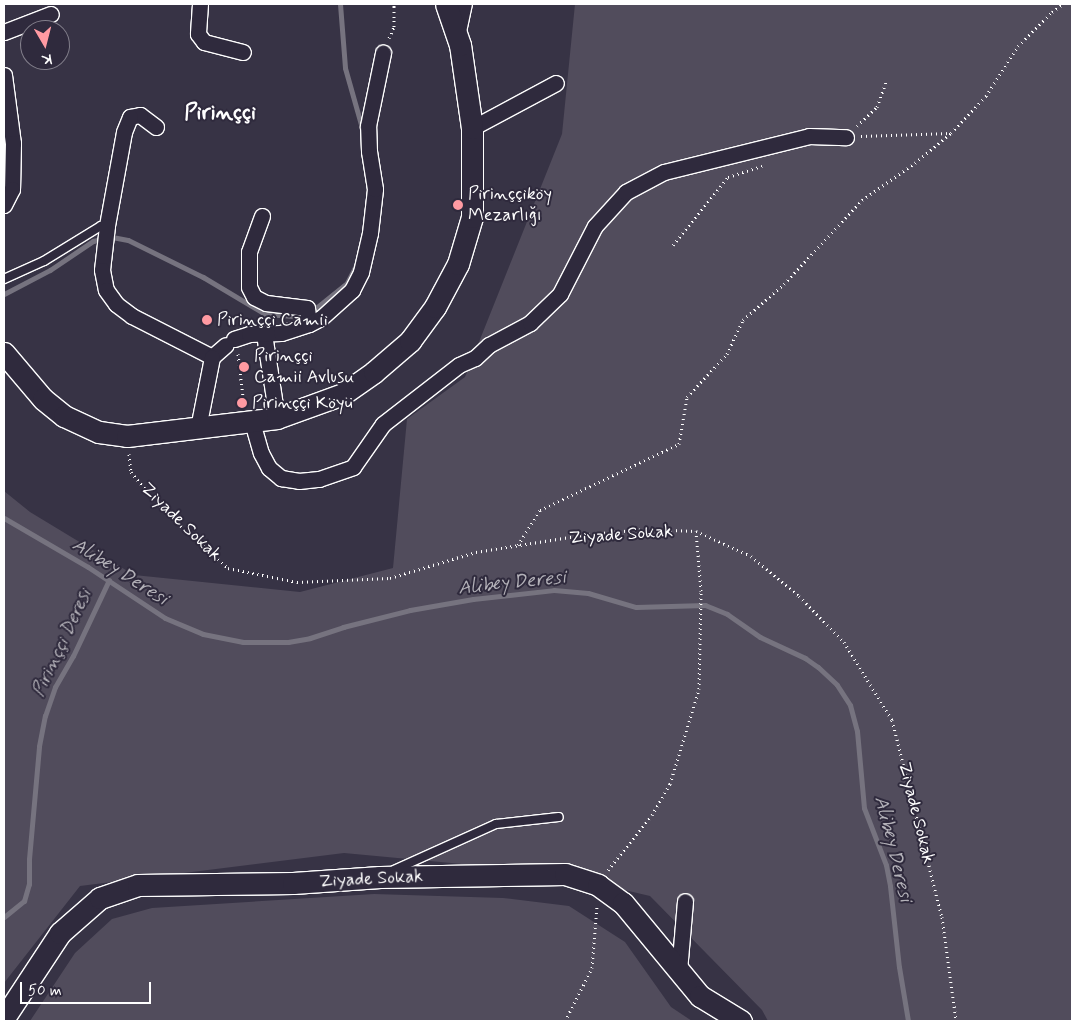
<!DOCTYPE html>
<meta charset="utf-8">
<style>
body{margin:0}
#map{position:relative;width:1076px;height:1025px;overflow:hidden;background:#373345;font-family:Mynerve,sans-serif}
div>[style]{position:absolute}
.green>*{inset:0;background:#514c5c}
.stream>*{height:5px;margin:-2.5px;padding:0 2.5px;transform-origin:2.5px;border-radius:2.5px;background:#76737f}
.path>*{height:3px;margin-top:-1.5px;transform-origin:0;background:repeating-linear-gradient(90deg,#fff 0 1px,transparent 0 5px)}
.roads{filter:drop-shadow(1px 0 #fff) drop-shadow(-1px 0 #fff) drop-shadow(0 1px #fff) drop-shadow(0 -1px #fff)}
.lane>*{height:8px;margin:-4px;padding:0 4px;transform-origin:4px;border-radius:4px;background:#2f2a3d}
.street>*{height:15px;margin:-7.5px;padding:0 7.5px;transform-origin:7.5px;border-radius:7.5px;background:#2f2a3d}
.secondary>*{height:21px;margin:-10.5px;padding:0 10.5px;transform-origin:10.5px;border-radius:10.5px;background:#2f2a3d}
.dots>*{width:14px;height:14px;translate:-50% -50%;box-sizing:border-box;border:2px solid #2f2a3d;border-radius:50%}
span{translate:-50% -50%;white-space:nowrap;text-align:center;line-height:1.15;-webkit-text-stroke:4px #2f2a3d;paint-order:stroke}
.poi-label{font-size:18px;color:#fff}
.left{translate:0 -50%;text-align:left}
.street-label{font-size:18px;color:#fff}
.water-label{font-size:19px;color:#b4b2b9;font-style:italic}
.district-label{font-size:22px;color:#fff;font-weight:700}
.frame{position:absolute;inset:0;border:5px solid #fff;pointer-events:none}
.north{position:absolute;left:20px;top:20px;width:50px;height:50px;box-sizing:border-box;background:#2f2a3d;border:1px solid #827f8b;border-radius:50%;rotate:172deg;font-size:14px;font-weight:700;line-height:20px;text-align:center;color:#fff}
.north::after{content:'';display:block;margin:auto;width:18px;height:22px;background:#ff9aa2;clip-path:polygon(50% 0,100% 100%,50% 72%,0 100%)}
.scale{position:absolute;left:20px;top:982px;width:131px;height:22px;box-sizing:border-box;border:2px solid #fff;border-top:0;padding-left:6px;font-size:15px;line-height:18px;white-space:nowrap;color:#fff;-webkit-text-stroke:4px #2f2a3d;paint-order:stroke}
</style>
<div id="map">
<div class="green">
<i style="clip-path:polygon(575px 4px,1072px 4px,1072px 1021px,768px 1021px,762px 1010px,650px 896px,548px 872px,344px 853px,80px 886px,4px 983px,4px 491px,30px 512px,134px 575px,300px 592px,393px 568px,407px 419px,465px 377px,562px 134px)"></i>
<i style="clip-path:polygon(374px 894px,503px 898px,569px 906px,625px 942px,671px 1007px,692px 1021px,30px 1021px,75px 953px,112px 919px,152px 908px)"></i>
</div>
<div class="stream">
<i style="left:340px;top:4px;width:64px;rotate:85.5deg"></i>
<i style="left:345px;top:68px;width:62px;rotate:74.2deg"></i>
<i style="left:4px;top:294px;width:52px;rotate:-27.6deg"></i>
<i style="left:50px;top:270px;width:52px;rotate:-34deg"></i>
<i style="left:93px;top:241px;width:19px;rotate:-12deg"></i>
<i style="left:112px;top:237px;width:16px;rotate:11deg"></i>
<i style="left:128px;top:240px;width:84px;rotate:26.3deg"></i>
<i style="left:203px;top:277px;width:72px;rotate:30.8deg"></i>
<i style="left:265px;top:314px;width:32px;rotate:4deg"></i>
<i style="left:316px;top:308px;width:40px;rotate:-39deg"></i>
<i style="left:347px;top:283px;width:20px;rotate:-63deg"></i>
<i style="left:4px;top:518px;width:97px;rotate:30.3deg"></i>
<i style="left:88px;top:567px;width:92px;rotate:33.5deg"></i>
<i style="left:165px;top:618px;width:41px;rotate:22.8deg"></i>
<i style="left:203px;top:634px;width:41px;rotate:11.3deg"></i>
<i style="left:243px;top:642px;width:45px"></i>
<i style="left:288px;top:642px;width:22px;rotate:-10deg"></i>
<i style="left:310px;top:638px;width:35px;rotate:-18deg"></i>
<i style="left:343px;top:627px;width:69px;rotate:-14.2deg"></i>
<i style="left:410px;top:610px;width:64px;rotate:-9.9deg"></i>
<i style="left:473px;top:599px;width:81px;rotate:-6.3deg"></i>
<i style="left:554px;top:590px;width:34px;rotate:5deg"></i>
<i style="left:588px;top:593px;width:50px;rotate:16.3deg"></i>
<i style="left:636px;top:607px;width:69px;rotate:-1.7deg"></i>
<i style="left:705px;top:605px;width:24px;rotate:22deg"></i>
<i style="left:727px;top:614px;width:40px;rotate:34.9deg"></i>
<i style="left:760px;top:637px;width:50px;rotate:25deg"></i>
<i style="left:805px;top:658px;width:16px;rotate:35deg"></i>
<i style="left:818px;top:667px;width:26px;rotate:43deg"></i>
<i style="left:837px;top:685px;width:24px;rotate:57deg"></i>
<i style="left:850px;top:705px;width:27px;rotate:75deg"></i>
<i style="left:857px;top:731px;width:77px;rotate:84.8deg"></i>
<i style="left:864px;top:808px;width:61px;rotate:68.9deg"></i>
<i style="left:886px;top:865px;width:21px;rotate:79deg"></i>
<i style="left:890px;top:886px;width:81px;rotate:83.7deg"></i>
<i style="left:899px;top:967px;width:55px;rotate:80.5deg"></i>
<i style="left:4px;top:917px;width:26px;rotate:-39deg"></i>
<i style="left:24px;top:901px;width:18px;rotate:-74deg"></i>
<i style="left:29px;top:884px;width:25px;rotate:-90deg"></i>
<i style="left:29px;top:859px;width:113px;rotate:-84.9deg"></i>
<i style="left:39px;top:746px;width:31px;rotate:-79deg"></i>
<i style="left:45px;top:716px;width:31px;rotate:-71deg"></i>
<i style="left:55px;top:687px;width:36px;rotate:-60deg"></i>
<i style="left:73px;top:656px;width:84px;rotate:-64.7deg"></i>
</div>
<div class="path">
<i style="left:389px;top:38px;width:12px;rotate:-66deg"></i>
<i style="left:394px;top:27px;width:23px;rotate:-90deg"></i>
<i style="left:857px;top:126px;width:28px;rotate:-44deg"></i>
<i style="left:877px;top:107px;width:29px;rotate:-70deg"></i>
<i style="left:861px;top:136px;width:90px;rotate:-1.9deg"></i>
<i style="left:951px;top:133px;width:51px;rotate:-46.6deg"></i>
<i style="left:986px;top:96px;width:59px;rotate:-57.4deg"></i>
<i style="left:1018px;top:46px;width:48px;rotate:-45deg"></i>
<i style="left:1052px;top:12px;width:14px;rotate:-36deg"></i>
<i style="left:673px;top:245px;width:87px;rotate:-51deg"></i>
<i style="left:728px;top:177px;width:36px;rotate:-18deg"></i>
<i style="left:238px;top:354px;width:51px;rotate:83.3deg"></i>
<i style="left:129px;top:454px;width:18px;rotate:84deg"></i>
<i style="left:131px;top:472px;width:48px;rotate:50deg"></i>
<i style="left:162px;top:509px;width:89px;rotate:41.8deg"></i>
<i style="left:228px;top:568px;width:70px;rotate:11.5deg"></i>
<i style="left:297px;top:582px;width:93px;rotate:-2.5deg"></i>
<i style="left:390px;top:578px;width:90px;rotate:-16.8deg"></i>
<i style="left:476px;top:552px;width:114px;rotate:-9.1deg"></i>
<i style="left:589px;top:534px;width:57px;rotate:-5deg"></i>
<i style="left:646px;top:529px;width:50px;rotate:2.3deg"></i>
<i style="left:696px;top:531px;width:60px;rotate:24.4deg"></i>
<i style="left:751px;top:556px;width:62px;rotate:39.8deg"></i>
<i style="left:799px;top:596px;width:64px;rotate:45.6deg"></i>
<i style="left:844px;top:642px;width:92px;rotate:58.4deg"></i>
<i style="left:892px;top:720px;width:203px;rotate:75.8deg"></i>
<i style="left:942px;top:917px;width:105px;rotate:82.3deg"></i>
<i style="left:518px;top:545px;width:41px;rotate:-57.8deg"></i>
<i style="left:540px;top:510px;width:154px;rotate:-25.4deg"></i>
<i style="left:679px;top:444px;width:48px;rotate:-80.3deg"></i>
<i style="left:687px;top:397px;width:59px;rotate:-47.1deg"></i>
<i style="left:727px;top:354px;width:38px;rotate:-65deg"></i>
<i style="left:743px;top:320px;width:55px;rotate:-41.3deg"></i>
<i style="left:784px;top:284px;width:115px;rotate:-47.1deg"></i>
<i style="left:862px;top:200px;width:65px;rotate:-34.9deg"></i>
<i style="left:915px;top:163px;width:47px;rotate:-39.8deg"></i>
<i style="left:608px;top:870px;width:70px;rotate:-51.3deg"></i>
<i style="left:652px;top:815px;width:36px;rotate:-60deg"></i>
<i style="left:670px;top:784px;width:99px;rotate:-73deg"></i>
<i style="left:699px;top:689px;width:98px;rotate:-88.8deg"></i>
<i style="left:701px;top:591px;width:60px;rotate:-94.8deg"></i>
<i style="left:565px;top:1021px;width:59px;rotate:-63deg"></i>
<i style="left:592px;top:968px;width:62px;rotate:-85.4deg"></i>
</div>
<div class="roads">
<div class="lane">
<i style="left:4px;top:279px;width:44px;rotate:-24.2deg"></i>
<i style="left:44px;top:261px;width:67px;rotate:-31.6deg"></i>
<i style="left:101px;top:226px;width:6px"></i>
<i style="left:394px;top:870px;width:112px;rotate:-24.3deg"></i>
<i style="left:496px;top:824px;width:63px;rotate:-6.3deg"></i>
</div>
<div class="street">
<i style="left:200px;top:4px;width:30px;rotate:94deg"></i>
<i style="left:198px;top:34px;width:10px;rotate:53deg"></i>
<i style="left:204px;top:42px;width:40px;rotate:14.4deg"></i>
<i style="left:4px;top:32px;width:50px;rotate:-21deg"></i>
<i style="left:457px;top:36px;width:33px;rotate:-78deg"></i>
<i style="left:4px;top:75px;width:69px;rotate:82.5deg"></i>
<i style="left:13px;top:143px;width:46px;rotate:91.2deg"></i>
<i style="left:12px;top:189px;width:18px;rotate:117deg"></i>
<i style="left:156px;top:127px;width:20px;rotate:-143deg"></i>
<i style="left:140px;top:115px;width:10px;rotate:169deg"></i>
<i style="left:130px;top:117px;width:16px;rotate:112deg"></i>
<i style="left:124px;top:132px;width:96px;rotate:100.3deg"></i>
<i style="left:107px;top:226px;width:44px;rotate:96.5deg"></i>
<i style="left:102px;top:270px;width:20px;rotate:79deg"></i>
<i style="left:106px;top:290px;width:17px;rotate:54deg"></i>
<i style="left:116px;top:304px;width:20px;rotate:37deg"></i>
<i style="left:132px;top:316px;width:90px;rotate:27.1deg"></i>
<i style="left:472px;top:128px;width:95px;rotate:-28.2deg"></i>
<i style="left:262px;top:216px;width:38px;rotate:110deg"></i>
<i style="left:249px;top:252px;width:35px;rotate:90deg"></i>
<i style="left:249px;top:287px;width:11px;rotate:63deg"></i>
<i style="left:254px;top:297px;width:13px;rotate:27deg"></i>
<i style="left:266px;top:303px;width:41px;rotate:7deg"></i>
<i style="left:307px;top:308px;width:16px;rotate:83deg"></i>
<i style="left:264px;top:334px;width:85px;rotate:81.2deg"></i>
<i style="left:234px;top:339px;width:16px;rotate:-18deg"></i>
<i style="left:249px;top:334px;width:32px;rotate:-2deg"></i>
<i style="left:281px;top:333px;width:29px;rotate:-18deg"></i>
<i style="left:309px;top:324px;width:13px;rotate:-27deg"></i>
<i style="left:321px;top:318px;width:42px;rotate:-42.1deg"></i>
<i style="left:352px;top:290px;width:20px;rotate:-63deg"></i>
<i style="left:361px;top:272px;width:40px;rotate:-77deg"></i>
<i style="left:370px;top:233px;width:44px;rotate:-83.5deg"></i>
<i style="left:375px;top:189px;width:38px;rotate:-99deg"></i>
<i style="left:369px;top:151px;width:25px;rotate:-92deg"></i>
<i style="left:368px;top:126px;width:75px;rotate:-78.4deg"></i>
<i style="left:212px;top:357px;width:18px;rotate:-41deg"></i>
<i style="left:252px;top:422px;width:32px;rotate:74deg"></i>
<i style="left:261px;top:453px;width:17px;rotate:62deg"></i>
<i style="left:269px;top:468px;width:16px;rotate:40deg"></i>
<i style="left:281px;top:478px;width:18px;rotate:9deg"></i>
<i style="left:299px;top:481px;width:20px;rotate:-6deg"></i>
<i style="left:319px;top:479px;width:36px;rotate:-19deg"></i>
<i style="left:353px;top:467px;width:52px;rotate:-55.1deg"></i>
<i style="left:383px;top:424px;width:96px;rotate:-37.8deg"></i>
<i style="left:459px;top:365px;width:17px;rotate:-24deg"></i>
<i style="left:475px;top:358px;width:19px;rotate:-43deg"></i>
<i style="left:489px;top:345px;width:47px;rotate:-28.2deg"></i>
<i style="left:530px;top:323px;width:42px;rotate:-44deg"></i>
<i style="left:560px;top:294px;width:76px;rotate:-62.8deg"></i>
<i style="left:595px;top:226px;width:46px;rotate:-47.6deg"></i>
<i style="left:626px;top:192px;width:43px;rotate:-27.8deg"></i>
<i style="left:664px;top:172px;width:149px;rotate:-13.9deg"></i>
<i style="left:809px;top:136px;width:37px;rotate:2deg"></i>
<i style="left:198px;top:428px;width:72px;rotate:-78.8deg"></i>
<i style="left:679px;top:971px;width:70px;rotate:-85.1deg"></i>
</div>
<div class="secondary">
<i style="left:4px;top:353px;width:60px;rotate:49.7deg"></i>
<i style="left:43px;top:399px;width:27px;rotate:39deg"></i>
<i style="left:64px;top:416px;width:38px;rotate:25deg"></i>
<i style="left:99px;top:432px;width:28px;rotate:8deg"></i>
<i style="left:127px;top:436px;width:151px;rotate:-6.8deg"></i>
<i style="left:277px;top:418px;width:70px;rotate:-20deg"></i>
<i style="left:343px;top:394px;width:38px;rotate:-35deg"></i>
<i style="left:374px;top:372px;width:48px;rotate:-40.7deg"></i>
<i style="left:410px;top:341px;width:42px;rotate:-53.7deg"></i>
<i style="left:435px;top:307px;width:49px;rotate:-61.9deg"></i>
<i style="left:458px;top:264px;width:49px;rotate:-73.4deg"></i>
<i style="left:472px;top:217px;width:89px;rotate:-90deg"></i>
<i style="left:472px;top:128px;width:84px;rotate:-98.2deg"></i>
<i style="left:460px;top:45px;width:43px;rotate:-108.9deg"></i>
<i style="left:4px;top:1018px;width:102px;rotate:-56.6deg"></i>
<i style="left:60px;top:933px;width:53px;rotate:-41.2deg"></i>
<i style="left:100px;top:898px;width:40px;rotate:-18.9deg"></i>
<i style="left:138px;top:885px;width:155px;rotate:-0.7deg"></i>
<i style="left:293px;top:883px;width:87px;rotate:-3.9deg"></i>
<i style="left:380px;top:877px;width:185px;rotate:-0.9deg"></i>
<i style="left:565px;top:874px;width:35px;rotate:18deg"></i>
<i style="left:598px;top:885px;width:31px;rotate:36deg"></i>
<i style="left:623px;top:903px;width:121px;rotate:50.4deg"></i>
<i style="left:700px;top:996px;width:48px;rotate:31.4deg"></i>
</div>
</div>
<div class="dots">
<i style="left:458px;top:205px;background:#ff9aa2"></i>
<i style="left:207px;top:320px;background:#ff9aa2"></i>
<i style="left:244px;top:367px;background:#ff9aa2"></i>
<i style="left:242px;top:403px;background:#ff9aa2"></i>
</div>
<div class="poi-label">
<span class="left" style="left:468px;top:205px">Pirinççiköy<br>Mezarlığı</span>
<span class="left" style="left:217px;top:320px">Pirinççi Camii</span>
<span class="left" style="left:254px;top:367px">Pirinççi<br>Camii Avlusu</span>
<span class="left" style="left:252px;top:403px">Pirinççi Köyü</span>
</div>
<div class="street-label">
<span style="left:181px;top:522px;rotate:44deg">Ziyade Sokak</span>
<span style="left:621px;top:535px;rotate:-4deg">Ziyade Sokak</span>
<span style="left:916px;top:813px;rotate:76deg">Ziyade Sokak</span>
<span style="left:371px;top:879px;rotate:-3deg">Ziyade Sokak</span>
</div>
<div class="water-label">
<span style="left:120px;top:572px;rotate:32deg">Alibey Deresi</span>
<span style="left:512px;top:583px;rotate:-6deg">Alibey Deresi</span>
<span style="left:62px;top:643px;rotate:-65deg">Pirinççi Deresi</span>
<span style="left:893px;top:849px;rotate:76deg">Alibey Deresi</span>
</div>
<div class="district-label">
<span style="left:220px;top:114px">Pirinççi</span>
</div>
<div class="frame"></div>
<div class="north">K</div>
<div class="scale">50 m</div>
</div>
